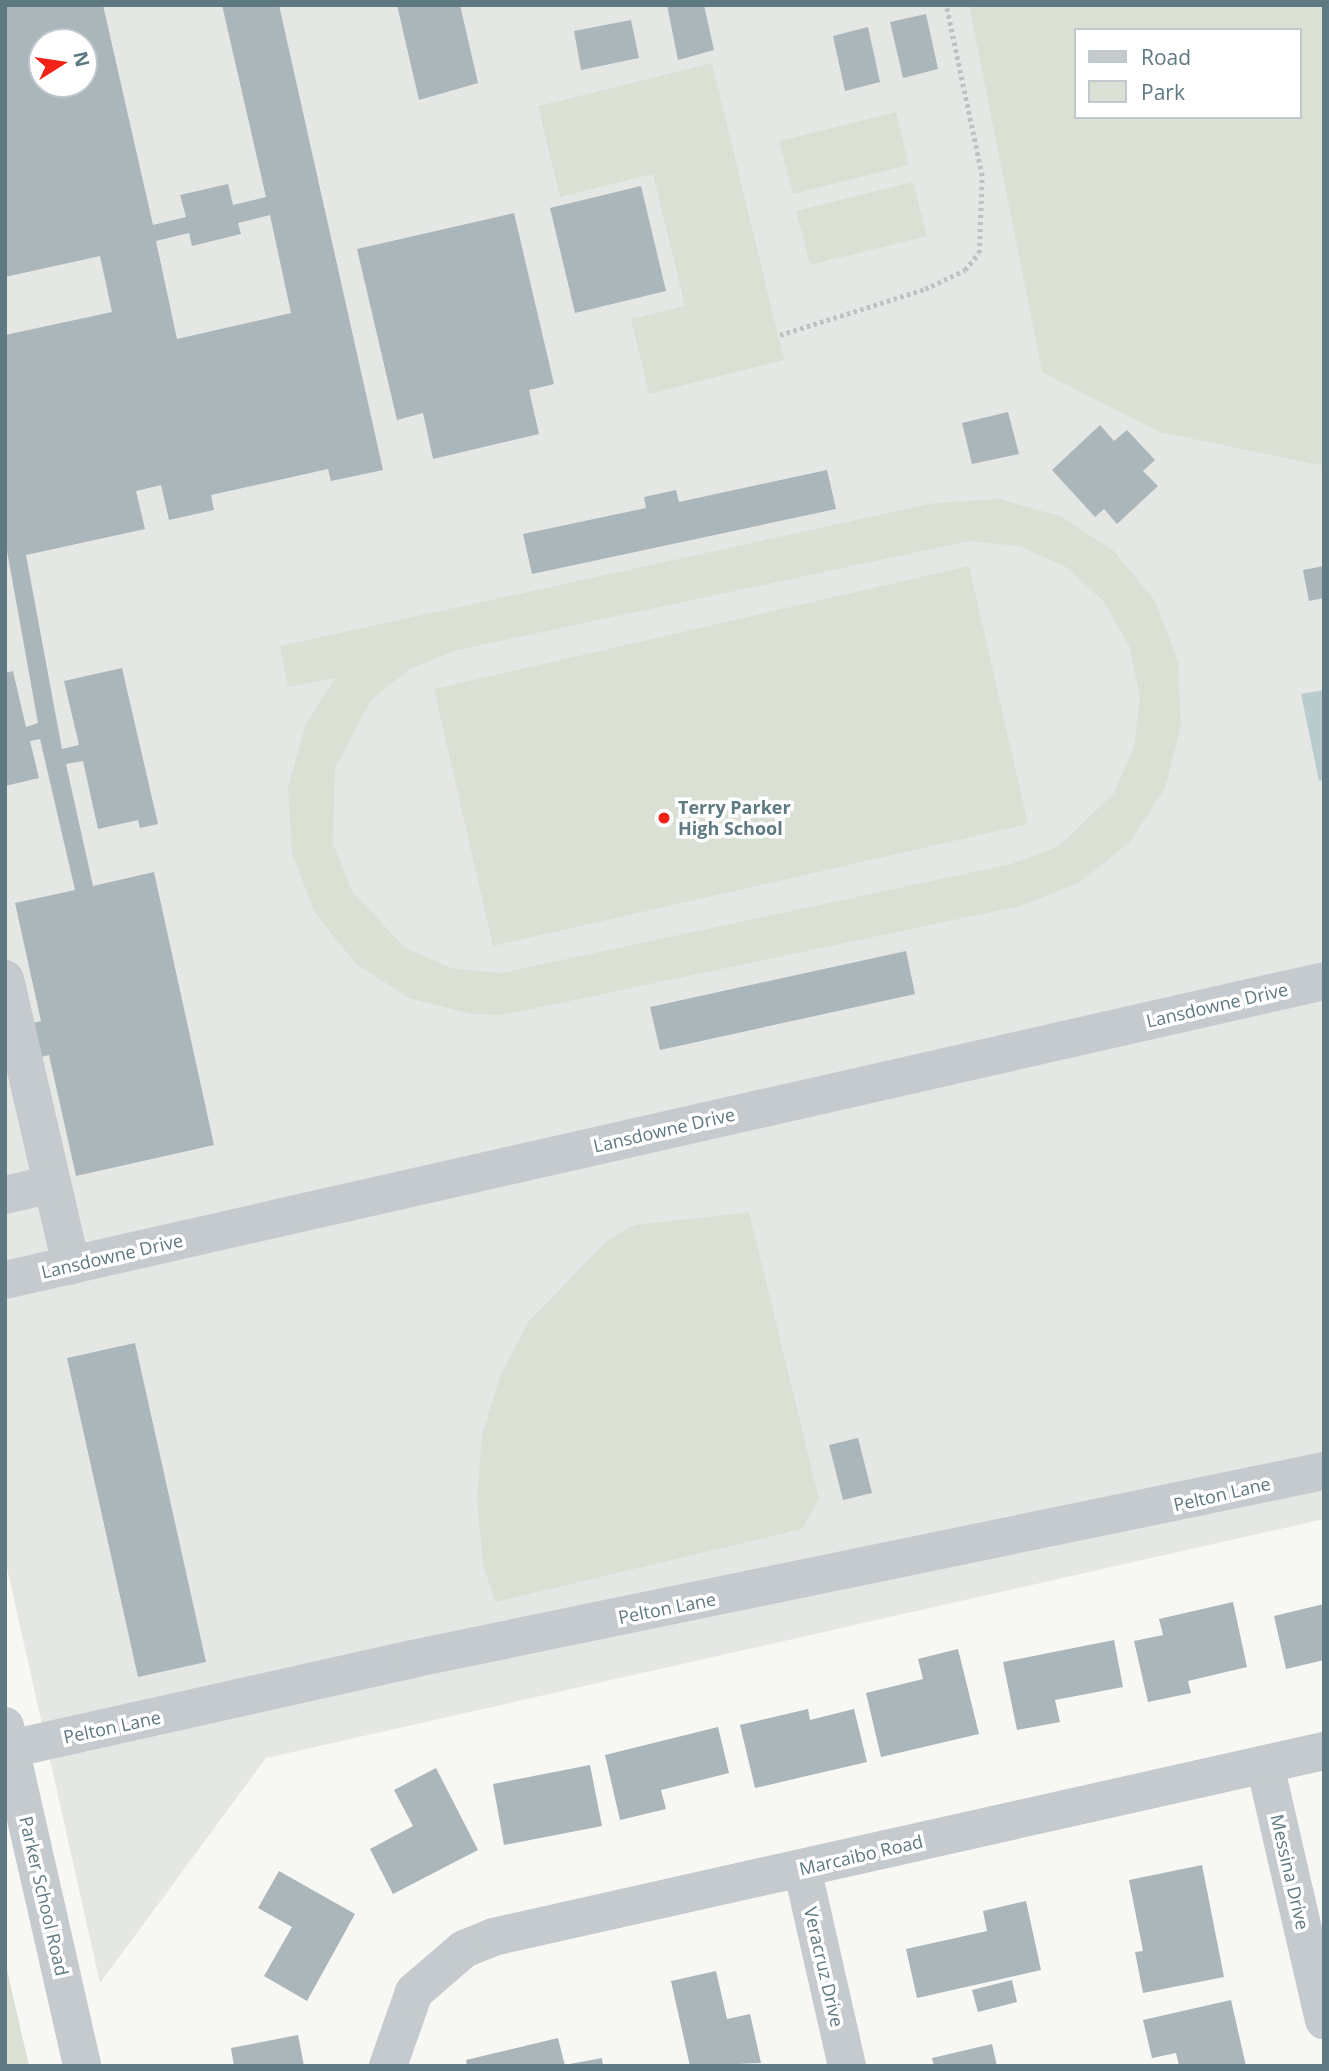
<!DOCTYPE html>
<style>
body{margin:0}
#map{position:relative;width:1329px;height:2071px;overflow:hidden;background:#f7f7f4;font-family:"Open Sans",sans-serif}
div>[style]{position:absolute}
.built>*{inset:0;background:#e5e7e5}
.green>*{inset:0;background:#dae0d4}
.water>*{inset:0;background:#bacbcd}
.building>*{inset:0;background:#aab6ba}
.path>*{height:4.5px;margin-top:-2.25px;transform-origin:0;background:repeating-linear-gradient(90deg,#bec2c3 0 3.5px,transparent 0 7px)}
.minor>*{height:38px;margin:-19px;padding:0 19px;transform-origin:19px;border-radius:19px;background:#c4cacd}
.dots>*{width:19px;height:19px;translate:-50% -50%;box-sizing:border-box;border:4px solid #fff;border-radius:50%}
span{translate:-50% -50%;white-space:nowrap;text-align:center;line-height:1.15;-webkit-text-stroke:7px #fff;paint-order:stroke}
.poi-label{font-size:18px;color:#5f7982;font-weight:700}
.left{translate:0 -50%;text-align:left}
.street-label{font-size:18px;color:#5f7982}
.frame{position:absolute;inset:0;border:7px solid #5f7982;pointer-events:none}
.legend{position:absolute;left:1074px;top:28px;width:228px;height:91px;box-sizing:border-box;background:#fff;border:2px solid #bfc9cd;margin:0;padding:9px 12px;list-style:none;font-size:21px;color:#5f7982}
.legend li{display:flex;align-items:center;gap:14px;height:35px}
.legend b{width:35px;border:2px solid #bfc9cd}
.north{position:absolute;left:28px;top:28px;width:70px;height:70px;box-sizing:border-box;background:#fff;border:2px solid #bfc9cd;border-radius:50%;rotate:78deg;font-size:19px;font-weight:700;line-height:28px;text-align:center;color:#5f7982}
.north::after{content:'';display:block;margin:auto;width:24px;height:32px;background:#f32218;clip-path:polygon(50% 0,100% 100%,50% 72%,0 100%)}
</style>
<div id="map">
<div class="built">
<i style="clip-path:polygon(evenodd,5px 5px,1324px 5px,1324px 1519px,266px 1758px,100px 1983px,5px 1559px,5px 5px,1075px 30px,1299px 30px,1299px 117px,1075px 117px,1075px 30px,5px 5px,42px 42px,84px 42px,84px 84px,42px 84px,42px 42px)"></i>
</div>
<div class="green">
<i style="clip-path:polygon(evenodd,969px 5px,1324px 5px,1324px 466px,1159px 432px,1042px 372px,969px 5px,1075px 30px,1299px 30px,1299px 117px,1075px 117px,1075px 30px)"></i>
<i style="clip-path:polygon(712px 63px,784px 360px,649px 394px,631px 319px,685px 306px,653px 174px,560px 197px,538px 106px)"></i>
<i style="clip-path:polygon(896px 112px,909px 165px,793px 194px,779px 141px)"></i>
<i style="clip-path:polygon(913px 182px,927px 236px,810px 265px,796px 211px)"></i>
<i style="clip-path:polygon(evenodd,999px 499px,1060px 516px,1114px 551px,1155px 601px,1178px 661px,1181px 726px,1165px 788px,1130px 842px,1080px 882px,1020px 906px,503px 1015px,471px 1014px,409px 998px,355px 963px,315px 913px,292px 853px,288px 788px,305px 726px,335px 678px,288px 687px,280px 646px,934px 503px,999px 499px,969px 541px,1019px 546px,1066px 567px,1103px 601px,1129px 646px,1140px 696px,1134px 747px,1114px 793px,1059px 846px,1011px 864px,501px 973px,451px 968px,404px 947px,352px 891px,333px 844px,335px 768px,371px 700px,411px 668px,458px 650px,969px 541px)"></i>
<i style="clip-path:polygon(969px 566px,1028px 824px,493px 946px,434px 689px)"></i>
<i style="clip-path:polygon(749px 1212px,819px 1499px,802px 1529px,495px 1602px,483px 1564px,477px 1499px,482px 1436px,499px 1379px,528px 1322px,609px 1239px,635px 1225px)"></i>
<i style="clip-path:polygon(5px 1961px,29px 2066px,5px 2066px)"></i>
</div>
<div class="water">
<i style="clip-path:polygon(1324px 690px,1324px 780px,1319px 781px,1301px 694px)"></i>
</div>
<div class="building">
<i style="clip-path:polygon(evenodd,5px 5px,103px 5px,153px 225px,186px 217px,180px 195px,228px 184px,233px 205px,266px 197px,222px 5px,279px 5px,383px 470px,331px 481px,328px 469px,211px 495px,214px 510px,169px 520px,161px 485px,136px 491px,145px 529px,26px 555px,62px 749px,79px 745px,64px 681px,122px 668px,158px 824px,140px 828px,138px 820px,98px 829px,83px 761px,66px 764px,93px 886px,154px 872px,214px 1145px,76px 1176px,49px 1055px,37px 1058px,29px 1024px,41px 1021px,15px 903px,75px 890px,40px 739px,30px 741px,39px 778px,5px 786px,5px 673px,13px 671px,26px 727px,38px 723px,5px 540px,5px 335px,112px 312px,100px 256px,5px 277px,5px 5px,42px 42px,84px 42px,84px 84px,42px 84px,42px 42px,5px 5px,270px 215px,291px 313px,177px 339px,156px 241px,189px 233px,192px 246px,241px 234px,238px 223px,270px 215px)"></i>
<i style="clip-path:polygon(397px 5px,460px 5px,478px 83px,419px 100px)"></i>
<i style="clip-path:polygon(667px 5px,704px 5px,714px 50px,678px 60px)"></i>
<i style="clip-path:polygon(926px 14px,938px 69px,903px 78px,890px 22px)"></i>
<i style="clip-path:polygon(631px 20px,639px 58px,581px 70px,574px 31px)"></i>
<i style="clip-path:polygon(868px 27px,880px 82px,845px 91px,833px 36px)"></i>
<i style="clip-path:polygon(641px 186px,666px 291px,575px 313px,550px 208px)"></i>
<i style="clip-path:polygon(514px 213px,554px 384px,529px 390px,539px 434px,433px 459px,423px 413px,397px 420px,357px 249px)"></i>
<i style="clip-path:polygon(1008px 412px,1019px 454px,972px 464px,962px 423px)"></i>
<i style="clip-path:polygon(1100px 425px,1114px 441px,1127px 430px,1155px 460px,1143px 471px,1158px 486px,1117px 524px,1104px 509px,1095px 517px,1052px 470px)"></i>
<i style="clip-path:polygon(827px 470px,836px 509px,532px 574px,523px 534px,646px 508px,644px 497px,676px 490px,679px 502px)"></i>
<i style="clip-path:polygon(1324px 566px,1324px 598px,1309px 601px,1303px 570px)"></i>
<i style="clip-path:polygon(906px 951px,915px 994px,660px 1050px,650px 1007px)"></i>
<i style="clip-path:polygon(135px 1343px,206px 1662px,138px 1677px,67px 1358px)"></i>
<i style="clip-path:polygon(858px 1438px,872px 1493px,843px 1500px,829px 1445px)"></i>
<i style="clip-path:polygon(1233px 1602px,1247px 1667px,1188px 1681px,1191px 1693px,1148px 1702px,1134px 1641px,1163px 1635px,1159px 1619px)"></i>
<i style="clip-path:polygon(1324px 1604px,1324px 1660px,1286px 1669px,1274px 1616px)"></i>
<i style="clip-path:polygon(1114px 1640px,1123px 1687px,1055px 1700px,1060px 1722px,1017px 1730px,1003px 1662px)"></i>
<i style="clip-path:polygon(958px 1649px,979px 1734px,881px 1757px,866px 1693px,923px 1679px,918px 1659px)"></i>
<i style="clip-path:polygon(808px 1709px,810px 1720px,854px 1709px,867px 1762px,755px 1788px,740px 1725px)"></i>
<i style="clip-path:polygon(718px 1727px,729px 1773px,661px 1790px,666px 1809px,620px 1820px,605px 1755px)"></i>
<i style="clip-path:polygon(590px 1765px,602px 1826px,504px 1845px,493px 1784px)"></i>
<i style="clip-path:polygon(436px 1768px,478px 1850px,393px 1894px,370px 1849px,413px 1826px,394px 1790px)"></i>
<i style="clip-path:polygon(1202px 1865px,1224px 1977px,1143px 1993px,1135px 1952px,1143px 1951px,1129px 1880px)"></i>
<i style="clip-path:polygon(279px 1871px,355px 1914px,307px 2001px,264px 1976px,292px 1927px,258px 1908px)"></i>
<i style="clip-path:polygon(1026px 1901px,1041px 1970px,917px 1998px,906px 1949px,987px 1931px,983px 1911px)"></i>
<i style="clip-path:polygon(716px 1971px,727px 2019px,750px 2014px,761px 2063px,690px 2066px,671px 1981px)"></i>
<i style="clip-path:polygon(1012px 1980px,1017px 2002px,978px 2012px,972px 1990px)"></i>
<i style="clip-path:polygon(1231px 2000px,1246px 2066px,1179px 2066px,1176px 2053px,1152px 2058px,1143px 2020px)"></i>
<i style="clip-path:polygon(298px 2035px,304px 2066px,234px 2066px,231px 2048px)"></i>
<i style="clip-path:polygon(558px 2038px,565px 2066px,467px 2066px,466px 2060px)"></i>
<i style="clip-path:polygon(992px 2044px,997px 2066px,934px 2066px,932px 2058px)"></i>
<i style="clip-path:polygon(602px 2058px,603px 2066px,570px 2066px,570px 2064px)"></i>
</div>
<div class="path">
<i style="left:780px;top:335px;width:152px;rotate:-17.6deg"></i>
<i style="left:925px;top:289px;width:44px;rotate:-25.4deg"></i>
<i style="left:965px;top:270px;width:22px;rotate:-51deg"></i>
<i style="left:979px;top:253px;width:77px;rotate:-87.8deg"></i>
<i style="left:982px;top:176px;width:175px;rotate:-101.9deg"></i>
</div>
<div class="minor">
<i style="left:5px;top:979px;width:294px;rotate:77deg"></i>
<i style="left:5px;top:1195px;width:48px;rotate:-13.2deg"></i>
<i style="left:5px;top:1280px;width:1352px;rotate:-12.77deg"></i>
<i style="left:5px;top:1726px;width:349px;rotate:77.2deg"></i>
<i style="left:10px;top:1749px;width:412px;rotate:-12.6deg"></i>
<i style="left:412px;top:1659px;width:931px;rotate:-11.65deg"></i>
<i style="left:1265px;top:1765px;width:262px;rotate:77deg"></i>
<i style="left:802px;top:1868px;width:203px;rotate:77.2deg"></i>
<i style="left:388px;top:2066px;width:78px;rotate:-70.6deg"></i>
<i style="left:414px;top:1992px;width:66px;rotate:-40.7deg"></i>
<i style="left:464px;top:1949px;width:31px;rotate:-22deg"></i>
<i style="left:493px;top:1937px;width:852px;rotate:-12.62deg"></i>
</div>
<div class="dots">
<i style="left:664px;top:818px;background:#f32218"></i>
</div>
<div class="poi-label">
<span class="left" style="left:678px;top:818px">Terry Parker<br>High School</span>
</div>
<div class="street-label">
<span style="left:1217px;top:1005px;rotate:-13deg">Lansdowne Drive</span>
<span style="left:664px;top:1130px;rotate:-13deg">Lansdowne Drive</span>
<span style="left:112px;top:1256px;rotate:-13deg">Lansdowne Drive</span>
<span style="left:1222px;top:1494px;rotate:-13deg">Pelton Lane</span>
<span style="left:667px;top:1608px;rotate:-11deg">Pelton Lane</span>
<span style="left:112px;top:1727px;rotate:-12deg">Pelton Lane</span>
<span style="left:861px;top:1855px;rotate:-13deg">Marcaibo Road</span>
<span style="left:1290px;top:1872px;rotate:77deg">Messina Drive</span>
<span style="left:44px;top:1896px;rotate:77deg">Parker School Road</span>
<span style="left:824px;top:1967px;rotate:77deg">Veracruz Drive</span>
</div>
<div class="frame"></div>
<ul class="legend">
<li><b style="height:9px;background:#c4cacd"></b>Road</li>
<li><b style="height:19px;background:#dae0d4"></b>Park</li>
</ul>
<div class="north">N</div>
</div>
